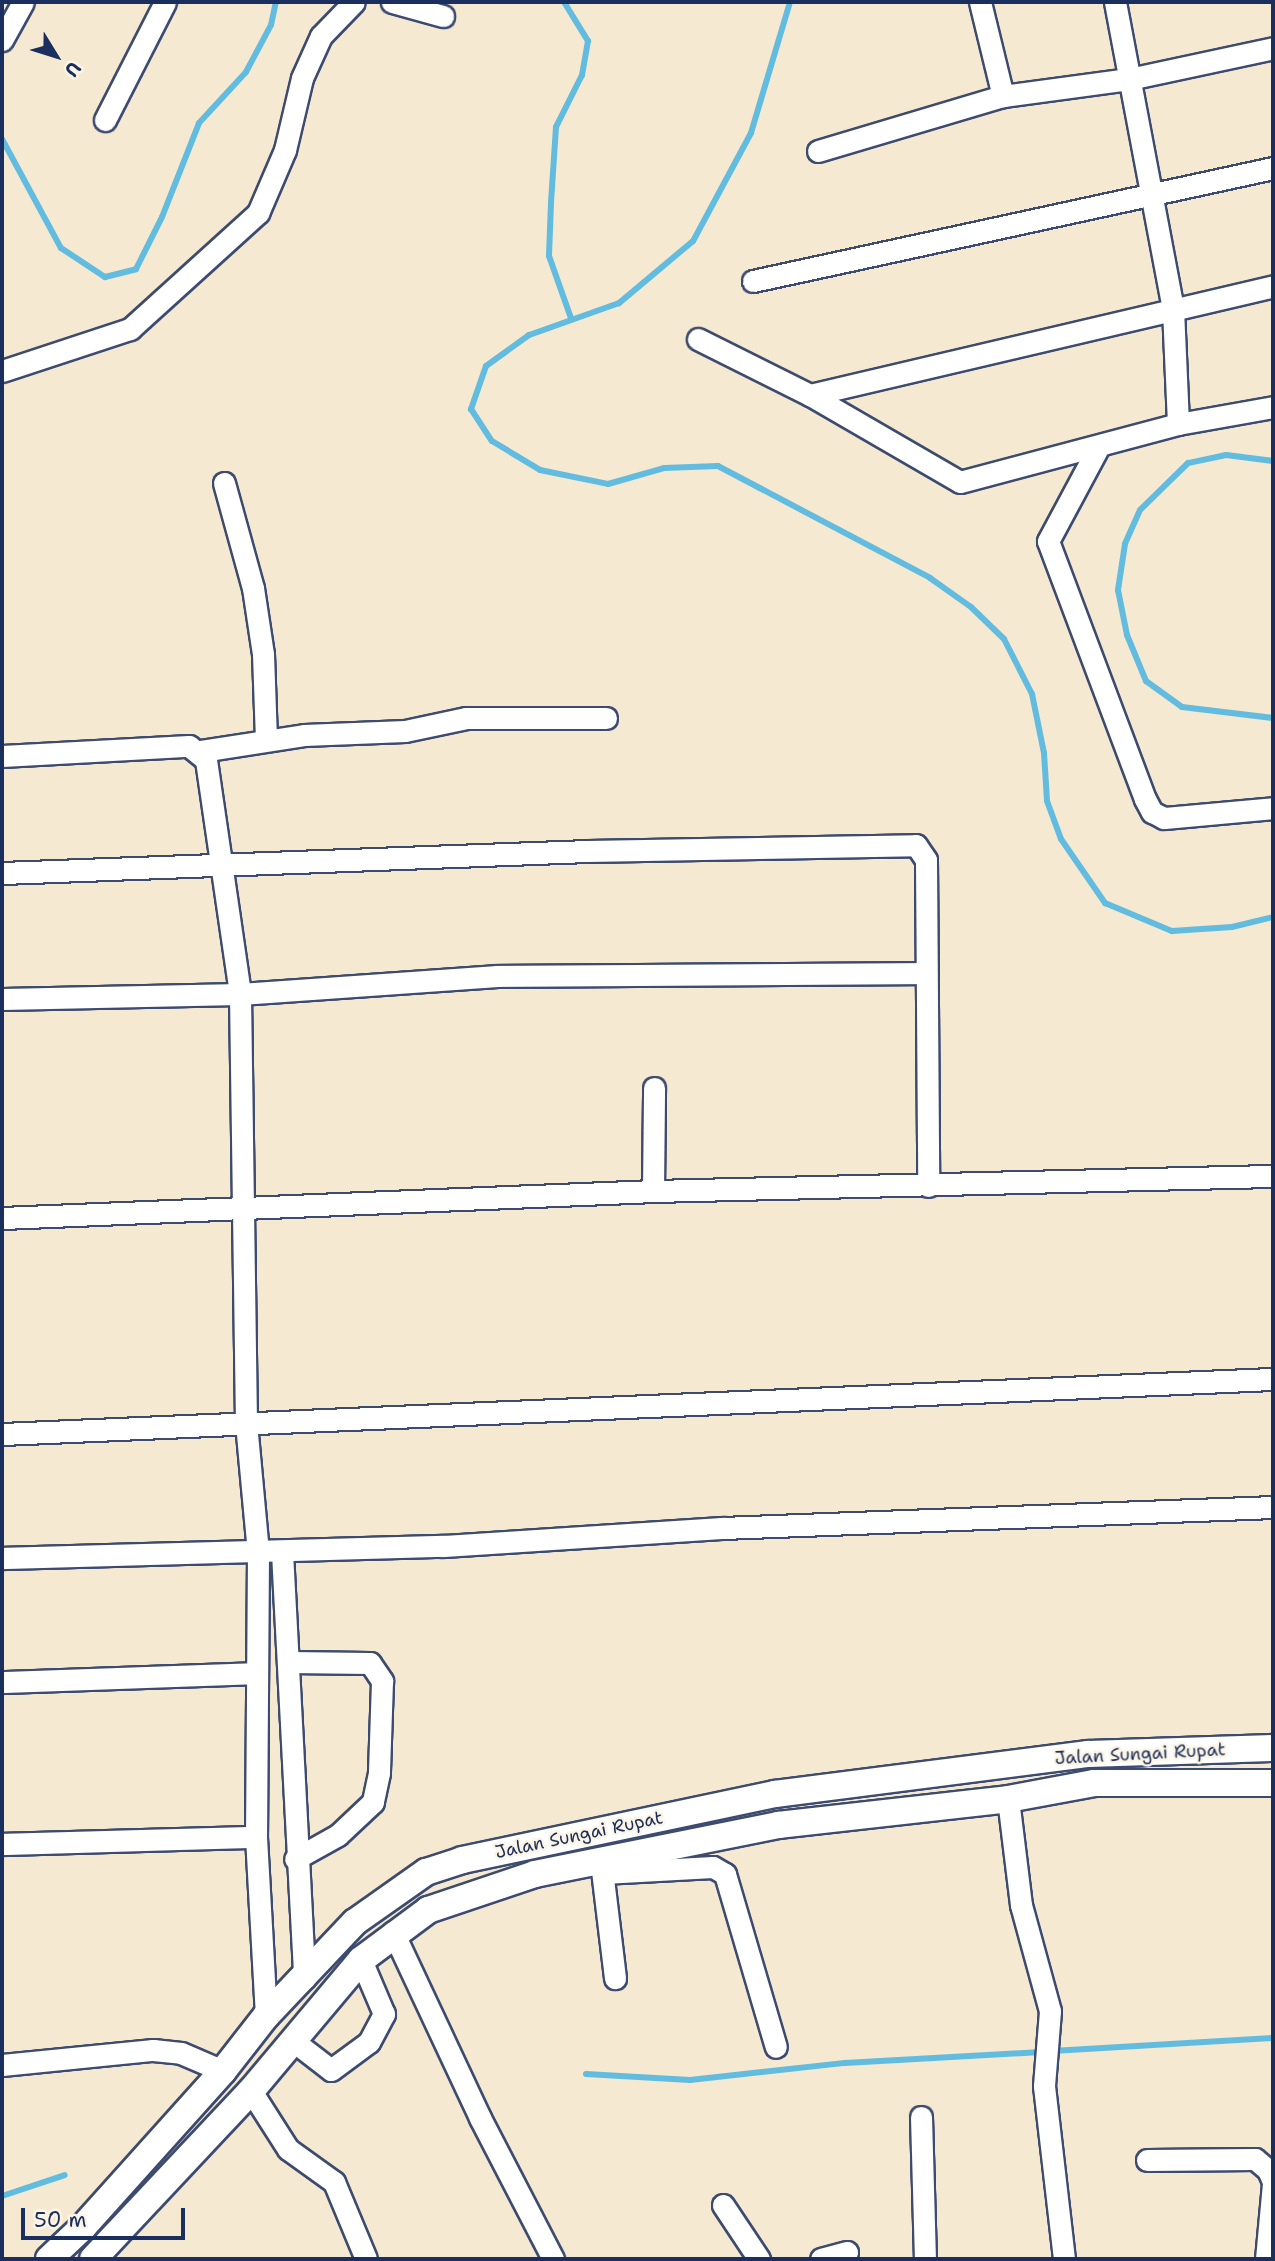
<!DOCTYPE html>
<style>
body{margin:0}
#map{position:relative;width:1275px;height:2261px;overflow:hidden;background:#f6e9d1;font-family:"Shantell Sans",sans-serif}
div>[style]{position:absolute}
.stream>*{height:6px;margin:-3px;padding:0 3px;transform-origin:3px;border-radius:3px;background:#62bce0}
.roads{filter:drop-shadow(2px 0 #3c4b6f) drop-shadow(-2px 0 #3c4b6f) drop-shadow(0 2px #3c4b6f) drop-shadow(0 -2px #3c4b6f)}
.minor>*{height:21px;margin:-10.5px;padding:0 10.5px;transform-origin:10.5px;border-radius:10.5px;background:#fff}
.major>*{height:26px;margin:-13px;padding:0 13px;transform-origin:13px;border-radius:13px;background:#fff}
span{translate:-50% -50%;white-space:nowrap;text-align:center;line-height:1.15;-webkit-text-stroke:5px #fcf5e5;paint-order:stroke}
.street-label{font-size:18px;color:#1b2f5e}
.frame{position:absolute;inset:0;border:4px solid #1b2f5e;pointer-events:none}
.north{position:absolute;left:21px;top:21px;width:70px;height:70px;-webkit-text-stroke:5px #fcf5e5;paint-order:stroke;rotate:128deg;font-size:19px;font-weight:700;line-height:28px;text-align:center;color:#1b2f5e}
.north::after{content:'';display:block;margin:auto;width:24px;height:32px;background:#1b2f5e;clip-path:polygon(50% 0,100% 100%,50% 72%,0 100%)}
.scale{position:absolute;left:21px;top:2208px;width:164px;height:32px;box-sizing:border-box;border:4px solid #1b2f5e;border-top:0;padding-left:9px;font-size:21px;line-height:24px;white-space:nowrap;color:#1b2f5e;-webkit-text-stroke:5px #fcf5e5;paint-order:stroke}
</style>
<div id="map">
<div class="stream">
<i style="left:564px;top:2px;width:46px;rotate:58.4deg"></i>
<i style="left:588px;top:41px;width:35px;rotate:100deg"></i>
<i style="left:582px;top:75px;width:58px;rotate:116.6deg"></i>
<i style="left:556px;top:127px;width:76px;rotate:93.8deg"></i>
<i style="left:551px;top:203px;width:53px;rotate:92.2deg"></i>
<i style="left:549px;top:256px;width:66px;rotate:70.5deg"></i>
<i style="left:790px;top:2px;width:137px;rotate:106.6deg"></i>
<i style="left:751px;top:133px;width:123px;rotate:118.2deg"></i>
<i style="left:693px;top:241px;width:97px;rotate:140deg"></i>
<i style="left:619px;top:303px;width:96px;rotate:160.4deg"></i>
<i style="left:529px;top:335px;width:53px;rotate:144.2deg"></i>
<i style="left:486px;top:366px;width:46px;rotate:109.2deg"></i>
<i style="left:471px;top:409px;width:38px;rotate:57deg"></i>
<i style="left:492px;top:441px;width:56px;rotate:31.1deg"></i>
<i style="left:540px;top:470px;width:69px;rotate:11.6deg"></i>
<i style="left:608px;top:484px;width:58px;rotate:-15.9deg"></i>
<i style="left:664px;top:468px;width:54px;rotate:-2.1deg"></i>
<i style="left:718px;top:466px;width:240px;rotate:27.8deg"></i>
<i style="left:930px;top:578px;width:50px;rotate:35.3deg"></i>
<i style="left:971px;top:607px;width:46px;rotate:44.1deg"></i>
<i style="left:1004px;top:639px;width:62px;rotate:63deg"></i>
<i style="left:1032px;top:694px;width:60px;rotate:78.5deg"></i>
<i style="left:1044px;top:753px;width:48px;rotate:86.4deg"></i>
<i style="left:1047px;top:801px;width:40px;rotate:69.8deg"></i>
<i style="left:1061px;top:839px;width:78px;rotate:55.5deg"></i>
<i style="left:1105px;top:903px;width:73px;rotate:22.7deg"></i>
<i style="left:1172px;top:931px;width:60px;rotate:-3.8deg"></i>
<i style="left:1232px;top:927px;width:42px;rotate:-13.7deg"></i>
<i style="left:2px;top:139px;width:124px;rotate:61.6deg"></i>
<i style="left:61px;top:248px;width:53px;rotate:33.4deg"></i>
<i style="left:105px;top:277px;width:32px;rotate:-14deg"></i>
<i style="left:136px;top:269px;width:58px;rotate:-63.4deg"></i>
<i style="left:162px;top:217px;width:101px;rotate:-68.5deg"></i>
<i style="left:199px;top:123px;width:69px;rotate:-47.3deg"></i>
<i style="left:246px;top:72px;width:53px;rotate:-62deg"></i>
<i style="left:271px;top:25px;width:24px;rotate:-78deg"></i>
<i style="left:1273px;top:461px;width:47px;rotate:-172.7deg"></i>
<i style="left:1226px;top:455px;width:39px;rotate:168deg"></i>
<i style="left:1188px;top:463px;width:67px;rotate:135.6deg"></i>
<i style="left:1140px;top:510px;width:37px;rotate:114deg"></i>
<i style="left:1125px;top:544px;width:47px;rotate:98.7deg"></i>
<i style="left:1118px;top:590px;width:46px;rotate:78.7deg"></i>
<i style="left:1127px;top:635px;width:50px;rotate:67.6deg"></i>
<i style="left:1146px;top:681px;width:44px;rotate:35.8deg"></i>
<i style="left:1182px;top:707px;width:92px;rotate:6.9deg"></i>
<i style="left:1052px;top:2051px;width:221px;rotate:-3.4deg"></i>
<i style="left:586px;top:2074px;width:104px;rotate:3.3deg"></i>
<i style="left:690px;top:2080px;width:156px;rotate:-6.3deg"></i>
<i style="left:845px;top:2063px;width:196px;rotate:-3.2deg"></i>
<i style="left:2px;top:2196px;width:66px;rotate:-18.4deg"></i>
</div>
<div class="roads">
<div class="minor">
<i style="left:392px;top:2px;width:53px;rotate:15.4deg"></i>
<i style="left:980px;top:2px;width:97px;rotate:76.3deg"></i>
<i style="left:1115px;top:2px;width:312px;rotate:79.3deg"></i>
<i style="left:1173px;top:309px;width:115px;rotate:87.5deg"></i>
<i style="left:2px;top:40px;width:43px;rotate:-61.1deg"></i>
<i style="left:105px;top:120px;width:132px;rotate:-63deg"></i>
<i style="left:818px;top:151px;width:193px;rotate:-16.6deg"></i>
<i style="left:1003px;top:96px;width:127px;rotate:-7.7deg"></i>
<i style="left:1129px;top:79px;width:147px;rotate:-12.1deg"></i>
<i style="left:753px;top:281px;width:532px;rotate:-12.26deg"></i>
<i style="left:698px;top:339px;width:125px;rotate:26.6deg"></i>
<i style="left:810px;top:395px;width:173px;rotate:30.1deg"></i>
<i style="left:960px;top:482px;width:226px;rotate:-14.9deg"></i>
<i style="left:1178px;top:424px;width:97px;rotate:-10.1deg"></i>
<i style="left:2px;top:371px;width:135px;rotate:-18.2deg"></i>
<i style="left:130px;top:329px;width:173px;rotate:-42.2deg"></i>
<i style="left:258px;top:213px;width:69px;rotate:-66.8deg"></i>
<i style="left:285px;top:150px;width:74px;rotate:-76.7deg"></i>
<i style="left:302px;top:78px;width:46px;rotate:-65.7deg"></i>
<i style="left:321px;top:36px;width:47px;rotate:-45.9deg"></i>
<i style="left:810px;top:395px;width:476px;rotate:-13.2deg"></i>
<i style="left:1099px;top:446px;width:108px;rotate:118.2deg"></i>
<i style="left:1048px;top:541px;width:276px;rotate:69.4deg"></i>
<i style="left:1145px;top:799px;width:15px;rotate:62deg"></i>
<i style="left:1152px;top:812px;width:13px;rotate:27deg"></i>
<i style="left:1164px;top:818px;width:109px;rotate:-5.2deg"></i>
<i style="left:224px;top:483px;width:109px;rotate:74.6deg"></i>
<i style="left:253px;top:588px;width:67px;rotate:81.4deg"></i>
<i style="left:263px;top:654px;width:86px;rotate:88deg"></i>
<i style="left:201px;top:751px;width:104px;rotate:-8.8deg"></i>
<i style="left:304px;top:735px;width:101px;rotate:-2.3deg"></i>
<i style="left:405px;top:731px;width:62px;rotate:-12deg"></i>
<i style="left:466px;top:718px;width:140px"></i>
<i style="left:2px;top:756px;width:187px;rotate:-3.1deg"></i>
<i style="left:189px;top:746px;width:22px;rotate:39deg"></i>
<i style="left:206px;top:760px;width:236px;rotate:81.7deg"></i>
<i style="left:240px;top:994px;width:429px;rotate:89.2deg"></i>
<i style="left:246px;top:1423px;width:131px;rotate:84.7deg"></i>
<i style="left:258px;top:1553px;width:284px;rotate:90.4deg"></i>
<i style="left:256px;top:1837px;width:179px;rotate:86.8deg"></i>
<i style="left:2px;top:873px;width:585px;rotate:-2.15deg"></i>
<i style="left:587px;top:851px;width:329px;rotate:-1deg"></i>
<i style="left:916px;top:845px;width:18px;rotate:56deg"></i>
<i style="left:926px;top:860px;width:326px;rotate:89.6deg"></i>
<i style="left:2px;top:999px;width:238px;rotate:-1.2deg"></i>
<i style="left:240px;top:994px;width:258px;rotate:-4deg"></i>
<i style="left:497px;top:976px;width:428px;rotate:-0.4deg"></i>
<i style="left:653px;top:1191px;width:103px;rotate:-89.4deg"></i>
<i style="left:2px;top:1218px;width:652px;rotate:-2.37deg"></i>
<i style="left:653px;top:1191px;width:620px;rotate:-1.39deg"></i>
<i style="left:2px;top:1434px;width:1272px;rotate:-2.48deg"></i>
<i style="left:282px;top:1552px;width:427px;rotate:87deg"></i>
<i style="left:2px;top:1558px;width:441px;rotate:-1.6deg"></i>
<i style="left:443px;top:1546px;width:280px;rotate:-3.7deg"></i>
<i style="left:722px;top:1528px;width:551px;rotate:-2.18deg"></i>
<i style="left:288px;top:1662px;width:82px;rotate:0.7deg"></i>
<i style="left:370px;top:1663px;width:22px;rotate:56deg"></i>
<i style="left:382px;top:1681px;width:92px;rotate:91.9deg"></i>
<i style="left:379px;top:1773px;width:30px;rotate:102deg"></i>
<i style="left:373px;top:1802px;width:48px;rotate:136.7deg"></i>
<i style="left:338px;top:1835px;width:49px;rotate:150.8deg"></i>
<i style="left:2px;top:1682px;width:254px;rotate:-2deg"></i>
<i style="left:1008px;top:1799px;width:107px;rotate:83deg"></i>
<i style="left:1021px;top:1905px;width:110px;rotate:74.7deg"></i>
<i style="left:1050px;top:2011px;width:75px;rotate:94.6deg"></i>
<i style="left:1044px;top:2086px;width:174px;rotate:83.4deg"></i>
<i style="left:2px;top:1844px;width:254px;rotate:-1.6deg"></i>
<i style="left:601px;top:1862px;width:117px;rotate:83.1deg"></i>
<i style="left:603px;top:1873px;width:110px;rotate:-3.1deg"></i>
<i style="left:713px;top:1867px;width:14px;rotate:30deg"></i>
<i style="left:725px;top:1874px;width:180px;rotate:73.6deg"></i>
<i style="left:393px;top:1932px;width:205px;rotate:64.9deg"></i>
<i style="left:480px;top:2118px;width:159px;rotate:62.6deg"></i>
<i style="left:292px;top:2040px;width:49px;rotate:37.6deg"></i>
<i style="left:331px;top:2070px;width:47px;rotate:-36.4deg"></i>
<i style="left:369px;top:2042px;width:32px;rotate:-62deg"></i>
<i style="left:384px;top:2014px;width:59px;rotate:-113.1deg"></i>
<i style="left:2px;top:2065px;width:152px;rotate:-5.7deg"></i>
<i style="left:153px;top:2050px;width:28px;rotate:6deg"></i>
<i style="left:181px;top:2053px;width:46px;rotate:23.2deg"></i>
<i style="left:251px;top:2091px;width:69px;rotate:57.5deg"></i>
<i style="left:288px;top:2149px;width:57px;rotate:35.7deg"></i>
<i style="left:334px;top:2182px;width:83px;rotate:67.4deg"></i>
<i style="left:921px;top:2117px;width:142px;rotate:88.4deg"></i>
<i style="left:1147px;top:2160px;width:108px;rotate:-0.5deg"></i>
<i style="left:1255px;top:2159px;width:17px;rotate:40deg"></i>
<i style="left:1268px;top:2170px;width:13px;rotate:67deg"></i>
<i style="left:723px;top:2205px;width:65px;rotate:56.3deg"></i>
<i style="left:821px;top:2259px;width:27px;rotate:-15deg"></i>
<i style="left:1266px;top:2259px;width:75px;rotate:-84.7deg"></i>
</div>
<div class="major">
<i style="left:49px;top:2259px;width:47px;rotate:-43.3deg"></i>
<i style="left:83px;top:2227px;width:210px;rotate:-48.1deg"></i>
<i style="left:223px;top:2071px;width:70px;rotate:-52deg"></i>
<i style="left:266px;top:2016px;width:129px;rotate:-46.6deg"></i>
<i style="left:355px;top:1922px;width:87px;rotate:-35.2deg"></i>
<i style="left:426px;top:1872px;width:38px;rotate:-18deg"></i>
<i style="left:462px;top:1860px;width:320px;rotate:-11.9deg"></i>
<i style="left:775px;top:1794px;width:316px;rotate:-7.3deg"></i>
<i style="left:1088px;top:1754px;width:185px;rotate:-1.9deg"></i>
<i style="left:93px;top:2259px;width:231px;rotate:-46.8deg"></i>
<i style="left:251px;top:2091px;width:171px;rotate:-50deg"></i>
<i style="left:361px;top:1960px;width:84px;rotate:-36.7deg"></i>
<i style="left:428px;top:1910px;width:113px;rotate:-18.6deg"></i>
<i style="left:535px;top:1874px;width:248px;rotate:-11.4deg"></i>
<i style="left:778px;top:1825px;width:231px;rotate:-6.4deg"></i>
<i style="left:1008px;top:1799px;width:87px;rotate:-10.5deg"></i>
<i style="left:1094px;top:1783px;width:179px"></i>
</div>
</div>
<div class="street-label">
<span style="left:1140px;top:1754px;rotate:-3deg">Jalan Sungai Rupat</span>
<span style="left:579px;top:1835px;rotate:-12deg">Jalan Sungai Rupat</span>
</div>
<div class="frame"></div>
<div class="north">U</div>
<div class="scale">50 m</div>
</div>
